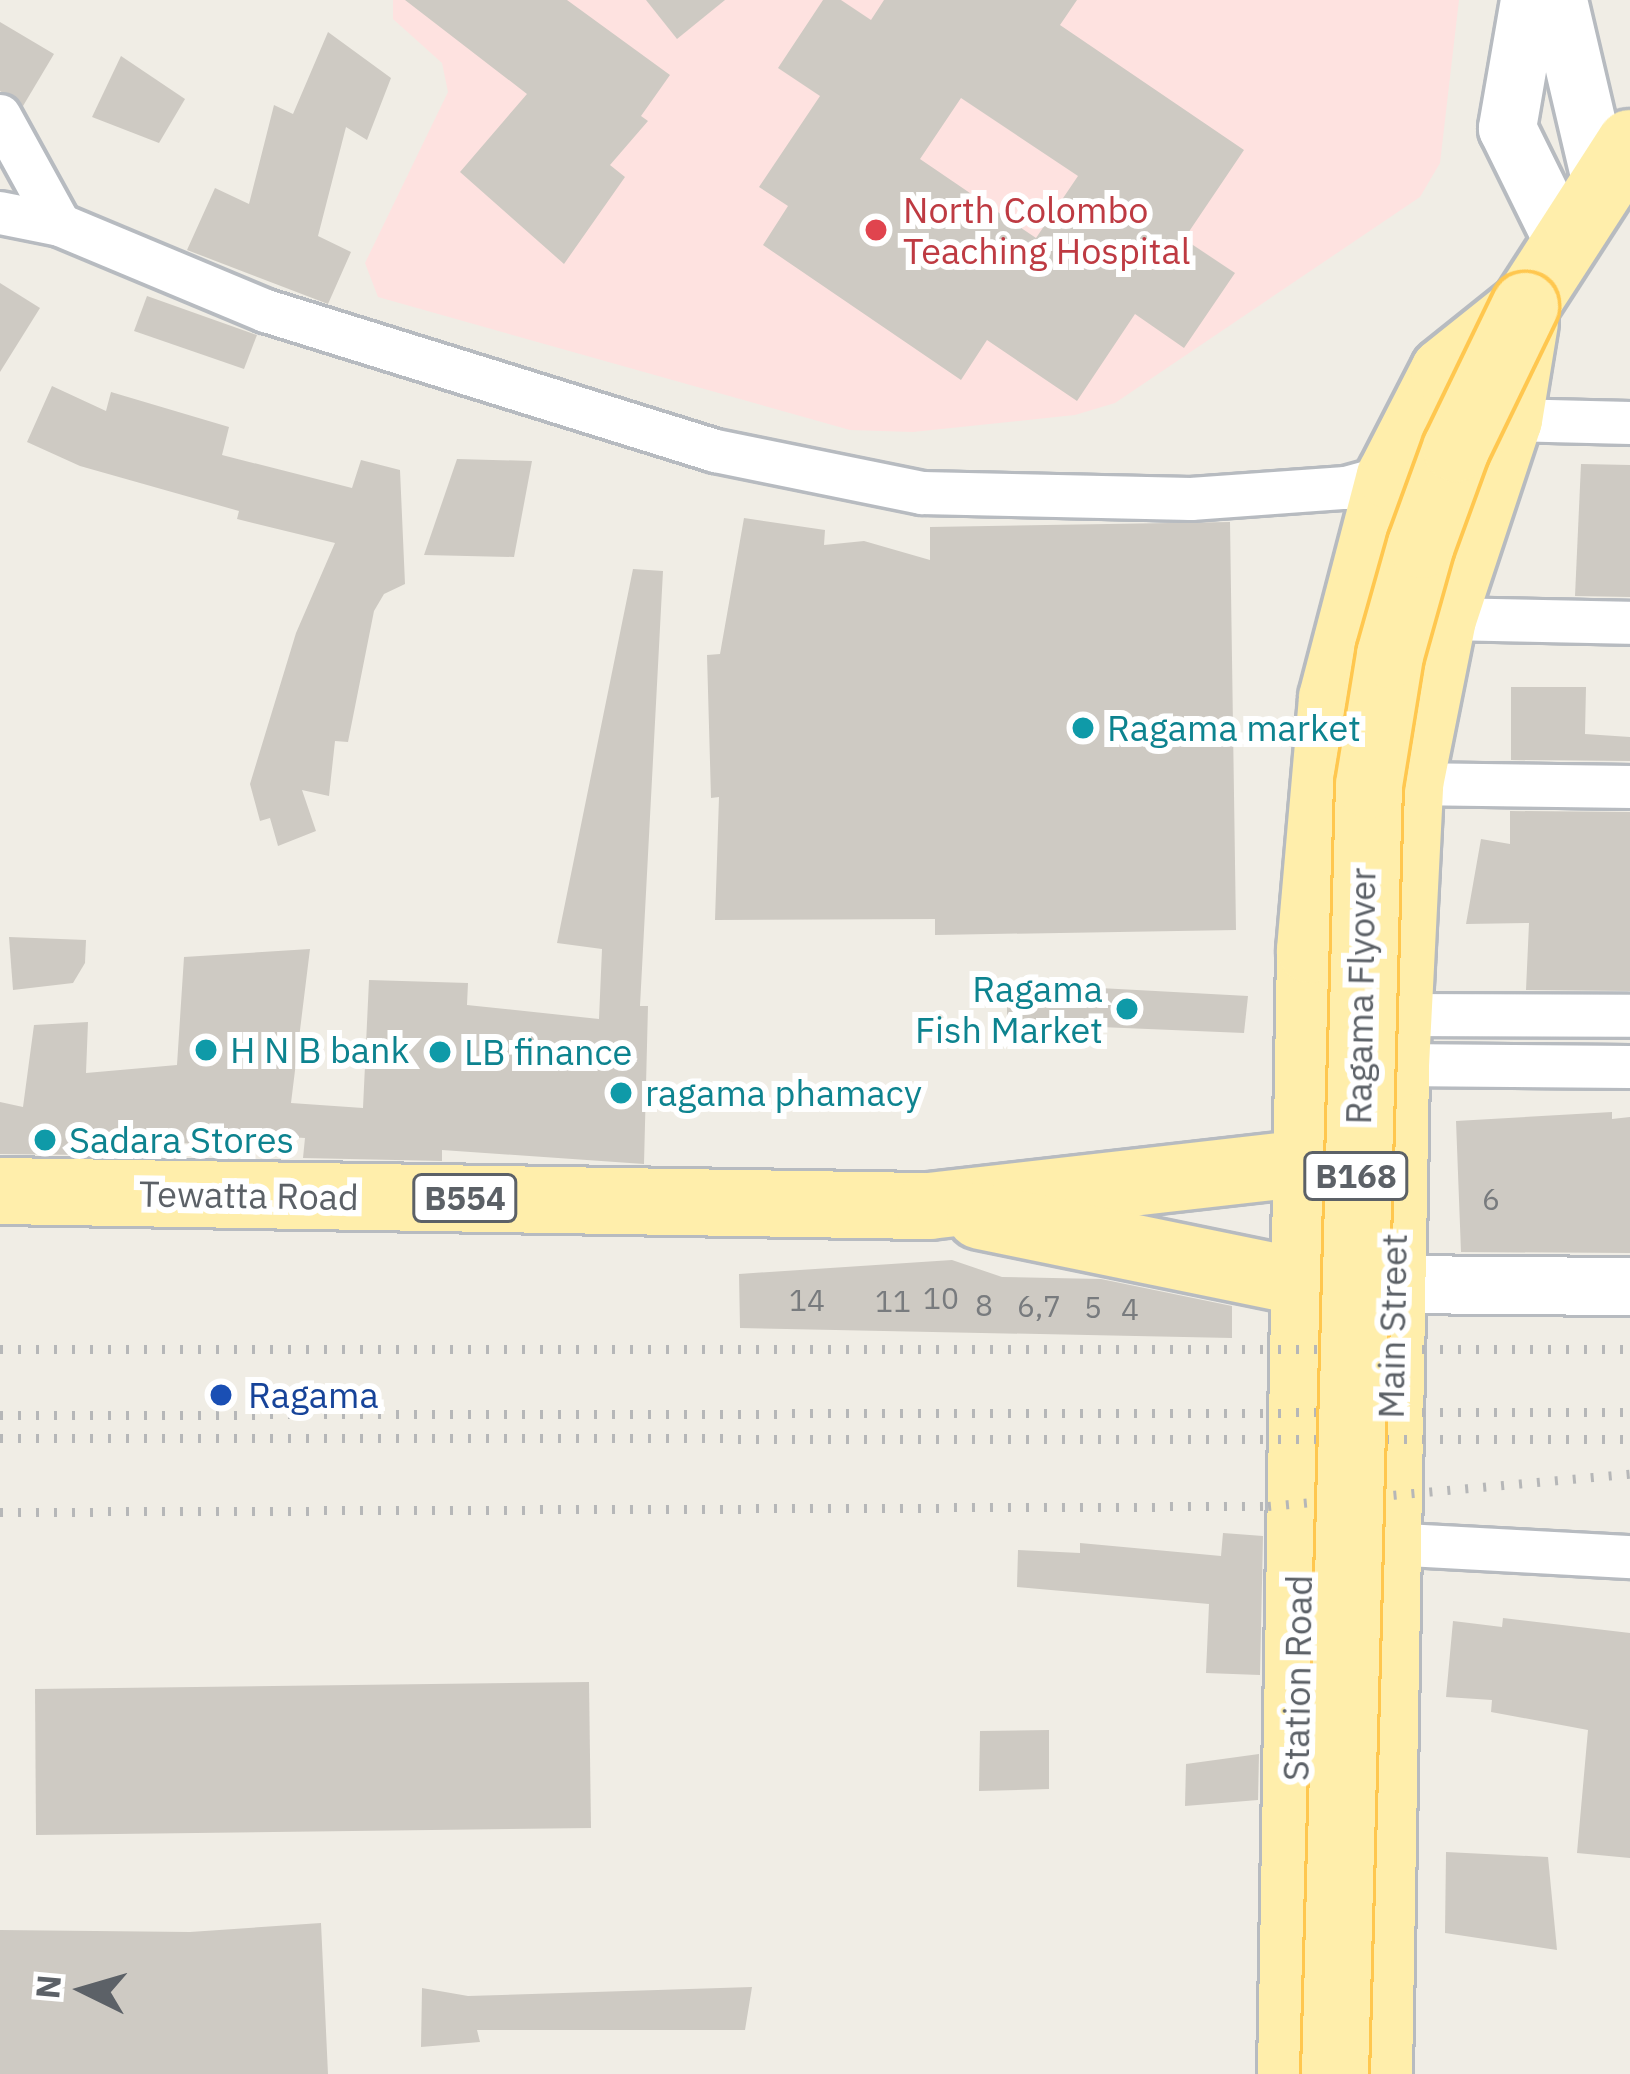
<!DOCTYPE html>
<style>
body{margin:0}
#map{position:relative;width:1630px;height:2074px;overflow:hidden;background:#f0ede5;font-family:"IBM Plex Sans",sans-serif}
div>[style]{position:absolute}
.medical>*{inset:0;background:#fee2e0}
.building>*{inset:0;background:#cecac3}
.roads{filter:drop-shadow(3px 0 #b7bbc0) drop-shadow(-3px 0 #b7bbc0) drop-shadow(0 3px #b7bbc0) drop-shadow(0 -3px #b7bbc0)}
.street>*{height:42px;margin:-21px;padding:0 21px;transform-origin:21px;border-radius:21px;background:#fff}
.secondary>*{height:57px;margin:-28.5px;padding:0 28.5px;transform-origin:28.5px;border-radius:28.5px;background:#fff}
.primary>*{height:66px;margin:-33px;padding:0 33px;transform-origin:33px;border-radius:33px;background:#ffeeab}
.rail>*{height:9px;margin-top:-4.5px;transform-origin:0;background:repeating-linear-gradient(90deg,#b6b7b8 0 3px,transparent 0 18px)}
.bridges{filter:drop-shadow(3px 0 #ffc74f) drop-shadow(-3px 0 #ffc74f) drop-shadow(0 3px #ffc74f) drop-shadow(0 -3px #ffc74f)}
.primary-bridge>*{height:66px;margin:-33px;padding:0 33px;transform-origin:33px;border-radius:33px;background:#ffeeab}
.dots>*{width:33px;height:33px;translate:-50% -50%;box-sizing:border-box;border:6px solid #fff;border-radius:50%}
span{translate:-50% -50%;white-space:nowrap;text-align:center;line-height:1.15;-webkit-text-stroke:12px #fff;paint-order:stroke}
.number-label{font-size:30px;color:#787b7e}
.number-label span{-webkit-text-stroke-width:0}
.shield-label span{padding:3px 9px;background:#fff;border:3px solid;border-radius:9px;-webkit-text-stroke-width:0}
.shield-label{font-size:33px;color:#5c6167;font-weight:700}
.health-label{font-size:36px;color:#be3a42}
.left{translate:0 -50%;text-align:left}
.culture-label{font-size:36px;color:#0d838f}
.right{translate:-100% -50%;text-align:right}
.street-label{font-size:36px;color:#5c6167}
.transit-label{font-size:36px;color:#164399}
.north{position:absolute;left:24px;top:1930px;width:120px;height:120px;-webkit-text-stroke:9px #fff;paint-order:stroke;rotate:275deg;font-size:33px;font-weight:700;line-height:48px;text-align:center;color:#5c6167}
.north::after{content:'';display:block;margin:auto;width:42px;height:54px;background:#5c6167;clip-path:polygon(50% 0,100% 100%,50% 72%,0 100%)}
</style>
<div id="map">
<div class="medical">
<i style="clip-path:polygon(393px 0,1459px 0,1440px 163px,1420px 197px,1115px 403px,1075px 415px,913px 432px,850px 430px,378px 297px,365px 263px,448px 92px,442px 63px,393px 19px)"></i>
</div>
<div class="building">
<i style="clip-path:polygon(405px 0,567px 0,670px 75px,641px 116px,648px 121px,610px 165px,625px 177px,564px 264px,460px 172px,527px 94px)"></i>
<i style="clip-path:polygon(646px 0,725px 0,677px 39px)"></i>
<i style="clip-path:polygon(evenodd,823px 0,841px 0,871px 20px,884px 0,1077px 0,1060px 25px,1244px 150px,1184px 239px,1235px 273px,1184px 348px,1135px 314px,1077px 401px,987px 340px,961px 380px,763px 245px,788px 206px,759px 187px,820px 96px,778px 68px,823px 0,961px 98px,1078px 176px,1036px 238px,920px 159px,961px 98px)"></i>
<i style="clip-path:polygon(0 22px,54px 54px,23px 106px,0 91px)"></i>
<i style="clip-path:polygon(328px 32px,391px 78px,367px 140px,346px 127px,318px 236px,351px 252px,328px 304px,187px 250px,215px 188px,249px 204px,274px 105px,293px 114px)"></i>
<i style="clip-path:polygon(121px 56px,185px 99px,159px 143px,92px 117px)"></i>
<i style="clip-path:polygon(0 283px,40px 308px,0 372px)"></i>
<i style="clip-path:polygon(147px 296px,257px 335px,244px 369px,134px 331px)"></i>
<i style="clip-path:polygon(52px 386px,106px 411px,111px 392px,229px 427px,222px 455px,352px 488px,361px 460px,400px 470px,405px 584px,384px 594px,374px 611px,348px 742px,335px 741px,329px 796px,302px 790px,316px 831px,278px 846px,270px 818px,260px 821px,250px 784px,296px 633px,335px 543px,237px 519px,239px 511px,80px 466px,27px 442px)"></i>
<i style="clip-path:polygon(457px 459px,532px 461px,514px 557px,424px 555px)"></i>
<i style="clip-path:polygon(1581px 464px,1630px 465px,1630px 597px,1575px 596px)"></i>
<i style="clip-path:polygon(744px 518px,825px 530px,824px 545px,864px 541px,930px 560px,930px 527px,1230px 522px,1236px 930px,935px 935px,935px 919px,715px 920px,719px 797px,711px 798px,707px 655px,720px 654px)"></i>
<i style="clip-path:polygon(633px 569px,663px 571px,640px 1006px,648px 1006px,644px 1164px,442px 1150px,442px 1161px,303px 1158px,305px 1138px,228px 1133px,227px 1144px,169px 1143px,168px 1156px,0 1154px,0 1102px,23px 1107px,34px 1025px,88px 1022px,86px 1073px,177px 1065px,184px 957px,310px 949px,291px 1103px,363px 1108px,369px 980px,468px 983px,467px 1005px,599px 1019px,602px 949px,557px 943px)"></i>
<i style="clip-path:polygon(1511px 687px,1586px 687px,1585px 734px,1630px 737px,1630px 761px,1511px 760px)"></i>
<i style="clip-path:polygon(1510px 811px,1630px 812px,1630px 991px,1526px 990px,1529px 923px,1466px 924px,1481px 839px,1510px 844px)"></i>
<i style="clip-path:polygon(9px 937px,86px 940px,85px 963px,73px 983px,13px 990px)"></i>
<i style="clip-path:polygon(1007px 983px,1248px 996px,1244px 1033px,1007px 1023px)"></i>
<i style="clip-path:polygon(1612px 1112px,1612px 1119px,1630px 1117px,1630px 1253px,1461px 1252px,1456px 1121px)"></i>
<i style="clip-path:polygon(952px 1260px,1002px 1277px,1101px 1279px,1232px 1306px,1232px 1338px,740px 1328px,739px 1274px)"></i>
<i style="clip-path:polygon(1223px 1533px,1263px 1536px,1260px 1675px,1206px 1673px,1209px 1604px,1017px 1587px,1018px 1550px,1080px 1553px,1080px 1543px,1221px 1556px)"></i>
<i style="clip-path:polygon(1503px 1618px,1630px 1633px,1630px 1858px,1577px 1853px,1588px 1730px,1491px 1712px,1492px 1700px,1446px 1697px,1453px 1621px,1502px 1627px)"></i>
<i style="clip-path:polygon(589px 1682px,591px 1828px,36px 1835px,35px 1689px)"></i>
<i style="clip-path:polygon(1049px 1730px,1049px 1789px,979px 1791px,980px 1731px)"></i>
<i style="clip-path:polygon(1259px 1754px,1258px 1800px,1185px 1806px,1186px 1764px)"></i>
<i style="clip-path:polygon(1446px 1852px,1548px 1857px,1557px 1950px,1445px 1933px)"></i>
<i style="clip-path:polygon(321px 1923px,328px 2074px,0 2074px,0 1930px,190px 1932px)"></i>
<i style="clip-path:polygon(752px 1987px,745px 2030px,477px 2030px,480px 2042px,421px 2047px,422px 1988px,468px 1996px)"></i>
</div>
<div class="roads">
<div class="street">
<i style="left:0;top:116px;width:124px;rotate:61.2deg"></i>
<i style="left:0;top:213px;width:61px;rotate:11.3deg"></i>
<i style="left:60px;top:225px;width:223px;rotate:22.7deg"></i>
<i style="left:266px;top:311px;width:471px;rotate:17.3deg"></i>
<i style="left:716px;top:451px;width:210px;rotate:11.5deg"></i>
<i style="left:922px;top:493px;width:269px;rotate:1.3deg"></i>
<i style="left:1191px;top:499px;width:155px;rotate:-4.1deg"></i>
<i style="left:1346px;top:488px;width:46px;rotate:-15.3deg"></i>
<i style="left:1509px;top:420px;width:121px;rotate:1.4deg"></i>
<i style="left:1443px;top:619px;width:187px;rotate:1.2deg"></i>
<i style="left:1410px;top:784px;width:220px;rotate:0.8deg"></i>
<i style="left:1398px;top:1015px;width:232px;rotate:0.2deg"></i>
<i style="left:1396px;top:1065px;width:234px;rotate:0.5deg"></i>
<i style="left:1388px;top:1544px;width:242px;rotate:3.1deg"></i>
</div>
<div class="secondary">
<i style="left:1529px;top:0;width:130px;rotate:99.8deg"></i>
<i style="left:1507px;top:128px;width:129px;rotate:63.8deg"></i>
<i style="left:1558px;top:0;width:193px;rotate:76.8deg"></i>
<i style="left:1393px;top:1284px;width:237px;rotate:0.5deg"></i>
</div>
<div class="primary">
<i style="left:0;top:1191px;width:929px;rotate:0.93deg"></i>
<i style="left:929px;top:1206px;width:423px;rotate:-6.5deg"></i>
<i style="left:980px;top:1216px;width:332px;rotate:11.6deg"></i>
<i style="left:1305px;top:1283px;width:45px"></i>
<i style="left:1291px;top:2074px;width:1124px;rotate:-89.03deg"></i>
<i style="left:1310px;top:950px;width:253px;rotate:-85deg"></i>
<i style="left:1332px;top:698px;width:229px;rotate:-75.4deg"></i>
<i style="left:1390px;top:476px;width:118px;rotate:-62.8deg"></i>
<i style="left:1444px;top:371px;width:104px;rotate:-38.7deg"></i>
<i style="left:1525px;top:306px;width:194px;rotate:-57.2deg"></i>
<i style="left:1379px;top:2074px;width:1009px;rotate:-89.03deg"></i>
<i style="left:1396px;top:1065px;width:281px;rotate:-87.1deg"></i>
<i style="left:1410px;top:784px;width:168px;rotate:-78.7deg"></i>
<i style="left:1443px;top:619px;width:210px;rotate:-71.7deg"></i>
<i style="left:1509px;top:420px;width:99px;rotate:-80.7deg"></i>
</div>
</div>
<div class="rail">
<i style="left:0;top:1349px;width:1630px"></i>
<i style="left:0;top:1415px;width:1630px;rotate:-0.11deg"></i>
<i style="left:0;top:1438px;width:1630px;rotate:0.04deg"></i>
<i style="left:0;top:1512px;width:1268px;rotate:-0.27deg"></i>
<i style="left:1268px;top:1506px;width:363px;rotate:-5.1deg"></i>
</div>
<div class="bridges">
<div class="primary-bridge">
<i style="left:1335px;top:2074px;width:1289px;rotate:-88.49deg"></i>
<i style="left:1369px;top:785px;width:132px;rotate:-80.8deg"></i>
<i style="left:1390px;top:655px;width:114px;rotate:-74.3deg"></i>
<i style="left:1421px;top:545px;width:102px;rotate:-70deg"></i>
<i style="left:1456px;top:449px;width:159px;rotate:-64.2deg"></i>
</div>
</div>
<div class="dots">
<i style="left:876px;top:230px;background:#e0444e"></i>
<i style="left:1083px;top:728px;background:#0f9aa8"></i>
<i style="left:1127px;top:1009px;background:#0f9aa8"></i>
<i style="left:206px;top:1050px;background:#0f9aa8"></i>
<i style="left:440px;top:1052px;background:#0f9aa8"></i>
<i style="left:621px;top:1093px;background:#0f9aa8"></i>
<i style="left:45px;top:1140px;background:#0f9aa8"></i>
<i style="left:221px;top:1395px;background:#1a4fb4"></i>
</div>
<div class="number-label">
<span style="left:1491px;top:1199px">6</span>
<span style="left:941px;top:1298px">10</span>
<span style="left:807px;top:1300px">14</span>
<span style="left:893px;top:1301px">11</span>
<span style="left:984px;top:1305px">8</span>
<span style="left:1039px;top:1306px">6,7</span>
<span style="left:1093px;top:1307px">5</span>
<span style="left:1130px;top:1309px">4</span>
</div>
<div class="shield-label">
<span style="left:1356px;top:1176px">B168</span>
<span style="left:465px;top:1198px">B554</span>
</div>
<div class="health-label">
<span class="left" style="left:903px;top:230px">North Colombo<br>Teaching Hospital</span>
</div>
<div class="culture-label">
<span class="left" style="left:1107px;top:728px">Ragama market</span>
<span class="right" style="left:1103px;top:1009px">Ragama<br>Fish Market</span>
<span class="left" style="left:230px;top:1050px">H N B bank</span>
<span class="left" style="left:464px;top:1052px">LB finance</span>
<span class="left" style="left:645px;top:1093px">ragama phamacy</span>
<span class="left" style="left:69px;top:1140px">Sadara Stores</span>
</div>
<div class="street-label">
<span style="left:1360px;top:996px;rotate:-89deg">Ragama Flyover</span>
<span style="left:249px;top:1195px;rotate:1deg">Tewatta Road</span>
<span style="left:1392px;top:1326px;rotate:-89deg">Main Street</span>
<span style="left:1297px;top:1678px;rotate:-89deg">Station Road</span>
</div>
<div class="transit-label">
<span class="left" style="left:248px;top:1395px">Ragama</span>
</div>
<div class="north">N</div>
</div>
